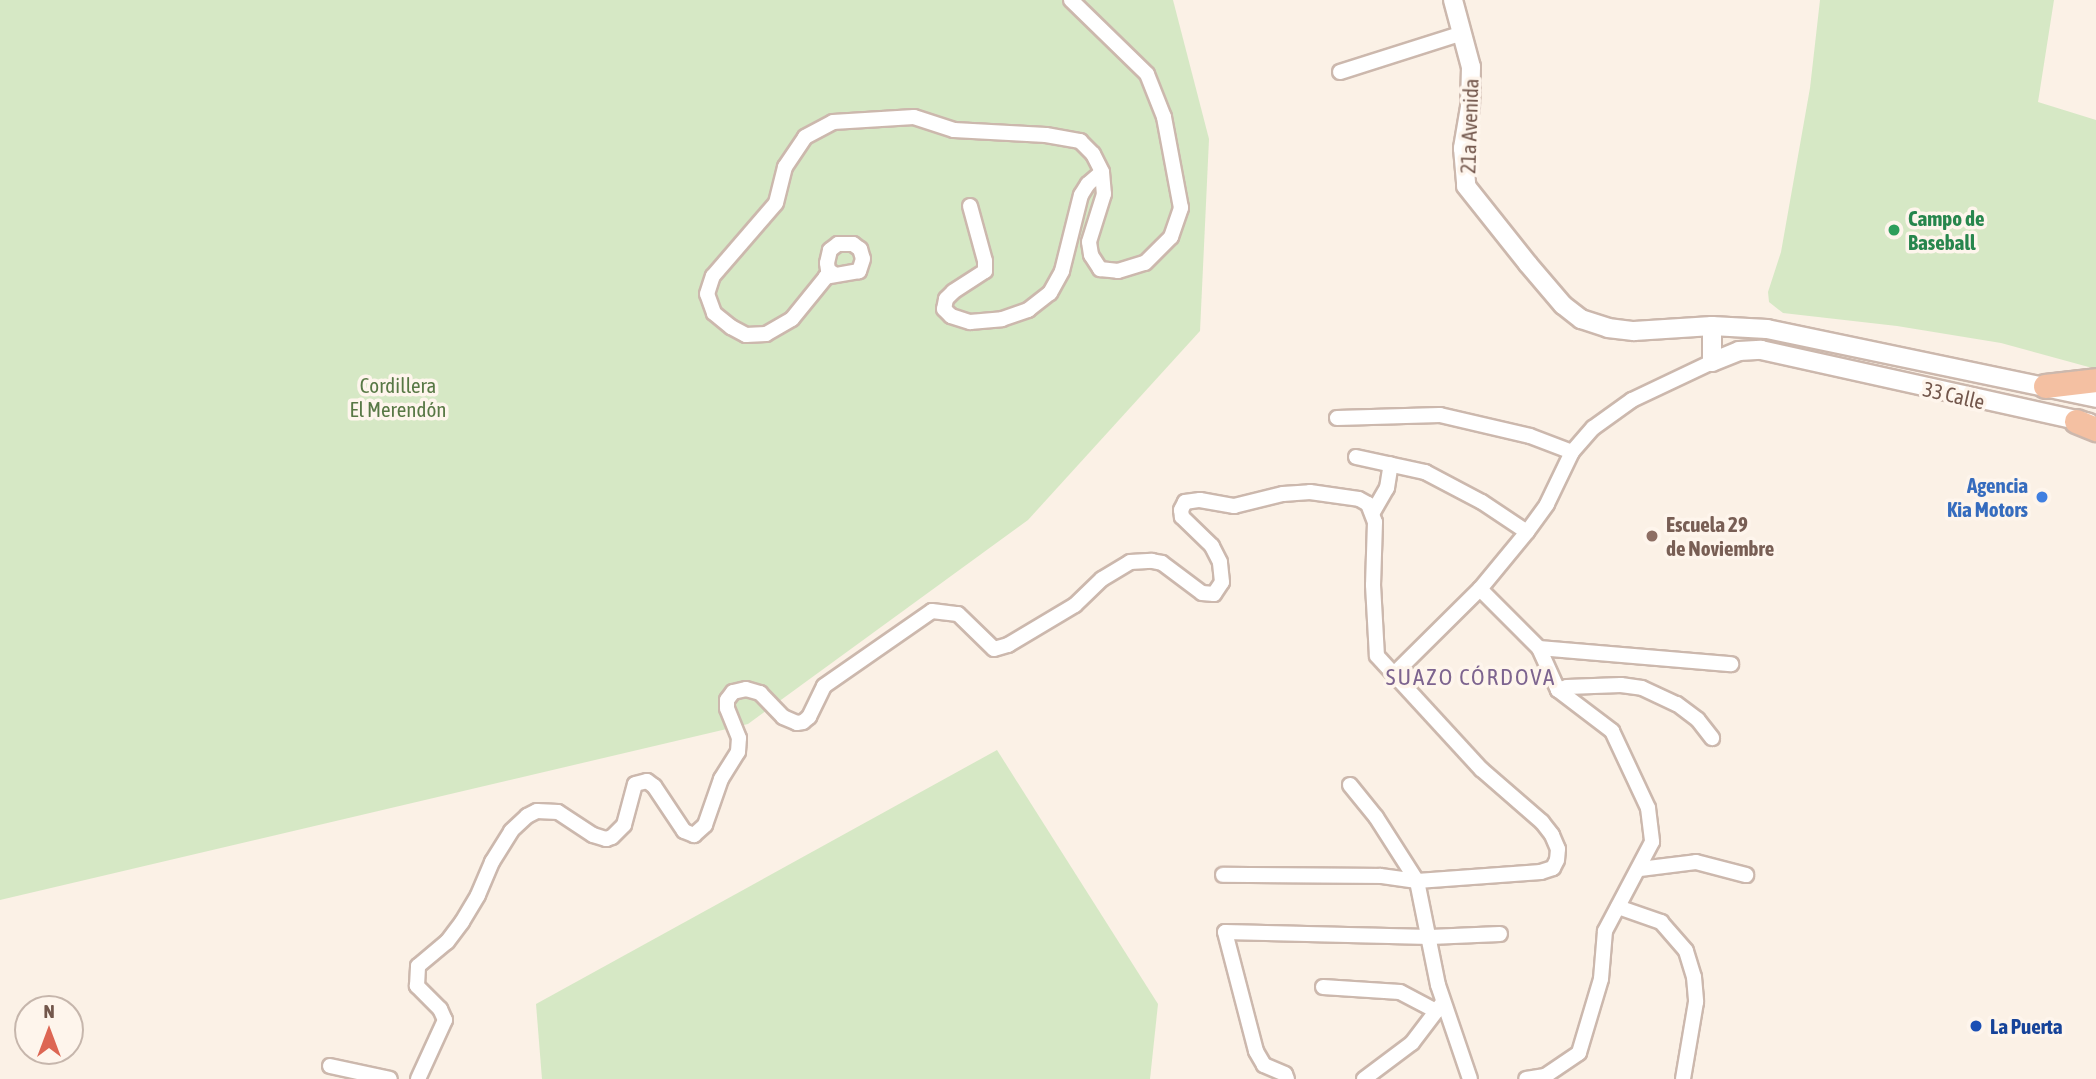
<!DOCTYPE html>
<meta charset="utf-8">
<style>
body{margin:0}
#map{position:relative;width:2096px;height:1079px;overflow:hidden;background:#fbf1e6;font-family:"Asap Condensed",sans-serif}
div>[style]{position:absolute}
.green>*{inset:0;background:#d6e8c5}
.roads{filter:drop-shadow(2px 0 #ccb8ad) drop-shadow(-2px 0 #ccb8ad) drop-shadow(0 2px #ccb8ad) drop-shadow(0 -2px #ccb8ad)}
.minor>*{height:14px;margin:-7px;padding:0 7px;transform-origin:7px;border-radius:7px;background:#fff}
.tertiary>*{height:18px;margin:-9px;padding:0 9px;transform-origin:9px;border-radius:9px;background:#fff}
.trunk>*{height:23px;margin:-11.5px;padding:0 11.5px;transform-origin:11.5px;border-radius:11.5px;background:#f4c0a2}
.dots>*{width:19px;height:19px;translate:-50% -50%;box-sizing:border-box;border:4px solid #fef5ec;border-radius:50%}
span{translate:-50% -50%;white-space:nowrap;text-align:center;line-height:1.15;-webkit-text-stroke:7px #fef5ec;paint-order:stroke}
.street-label{font-size:21px;color:#73574c}
.leisure-label{font-size:21px;color:#27864d;font-weight:700}
.left{translate:0 -50%;text-align:left}
.park-label{font-size:21px;color:#587845}
.shop-label{font-size:21px;color:#366cbe;font-weight:700}
.right{translate:-100% -50%;text-align:right}
.education-label{font-size:21px;color:#785e54;font-weight:700}
.transit-label{font-size:21px;color:#164399;font-weight:700}
.neighbourhood-label{font-size:23px;color:#7d648f;letter-spacing:2px}
.north{position:absolute;left:14px;top:995px;width:70px;height:70px;box-sizing:border-box;background:#fef5ec;border:2px solid #c6b6ac;border-radius:50%;rotate:0deg;font-size:19px;font-weight:700;line-height:28px;text-align:center;color:#73574c}
.north::after{content:'';display:block;margin:auto;width:24px;height:32px;background:#dd6653;clip-path:polygon(50% 0,100% 100%,50% 72%,0 100%)}
</style>
<div id="map">
<div class="green">
<i style="clip-path:polygon(0 0,1173px 0,1209px 139px,1200px 331px,1028px 520px,748px 724px,0 900px)"></i>
<i style="clip-path:polygon(1820px 0,2054px 0,2038px 102px,2096px 120px,2096px 369px,2001px 343px,1897px 326px,1783px 313px,1769px 302px,1768px 292px,1781px 252px,1810px 88px)"></i>
<i style="clip-path:polygon(997px 750px,1158px 1004px,1150px 1079px,542px 1079px,536px 1004px)"></i>
</div>
<div class="roads">
<div class="minor">
<i style="left:1340px;top:72px;width:126px;rotate:-17.6deg"></i>
<i style="left:970px;top:206px;width:57px;rotate:74.7deg"></i>
<i style="left:985px;top:261px;width:10px;rotate:90deg"></i>
<i style="left:985px;top:271px;width:38px;rotate:147deg"></i>
<i style="left:953px;top:292px;width:10px;rotate:135deg"></i>
<i style="left:946px;top:299px;width:10px;rotate:101deg"></i>
<i style="left:944px;top:309px;width:10px;rotate:45deg"></i>
<i style="left:951px;top:316px;width:20px;rotate:18deg"></i>
<i style="left:970px;top:322px;width:32px;rotate:-5deg"></i>
<i style="left:1002px;top:319px;width:28px;rotate:-19deg"></i>
<i style="left:1028px;top:310px;width:28px;rotate:-38deg"></i>
<i style="left:1050px;top:293px;width:25px;rotate:-61deg"></i>
<i style="left:1062px;top:271px;width:78px;rotate:-76deg"></i>
<i style="left:1081px;top:195px;width:13px;rotate:-58deg"></i>
<i style="left:1088px;top:184px;width:18px;rotate:-41deg"></i>
<i style="left:834px;top:274px;width:7px;rotate:-146deg"></i>
<i style="left:828px;top:270px;width:7px;rotate:-98deg"></i>
<i style="left:827px;top:263px;width:13px;rotate:-77deg"></i>
<i style="left:830px;top:250px;width:10px;rotate:-37deg"></i>
<i style="left:838px;top:244px;width:15px"></i>
<i style="left:853px;top:244px;width:9px;rotate:36deg"></i>
<i style="left:860px;top:249px;width:10px;rotate:73deg"></i>
<i style="left:863px;top:259px;width:13px;rotate:108deg"></i>
<i style="left:859px;top:271px;width:34px;rotate:170deg"></i>
<i style="left:826px;top:277px;width:54px;rotate:129deg"></i>
<i style="left:792px;top:319px;width:30px;rotate:150deg"></i>
<i style="left:766px;top:334px;width:20px;rotate:177deg"></i>
<i style="left:746px;top:335px;width:17px;rotate:-152deg"></i>
<i style="left:731px;top:327px;width:22px;rotate:-141deg"></i>
<i style="left:714px;top:313px;width:20px;rotate:-110deg"></i>
<i style="left:707px;top:294px;width:19px;rotate:-72deg"></i>
<i style="left:713px;top:276px;width:96px;rotate:-49.2deg"></i>
<i style="left:776px;top:203px;width:37px;rotate:-76deg"></i>
<i style="left:785px;top:167px;width:36px;rotate:-56deg"></i>
<i style="left:805px;top:137px;width:32px;rotate:-28deg"></i>
<i style="left:833px;top:122px;width:81px;rotate:-3.5deg"></i>
<i style="left:914px;top:117px;width:42px;rotate:18deg"></i>
<i style="left:954px;top:130px;width:92px;rotate:3.1deg"></i>
<i style="left:1046px;top:135px;width:35px;rotate:10deg"></i>
<i style="left:1080px;top:141px;width:18px;rotate:45deg"></i>
<i style="left:1093px;top:154px;width:20px;rotate:63deg"></i>
<i style="left:1102px;top:172px;width:22px;rotate:85deg"></i>
<i style="left:1104px;top:194px;width:50px;rotate:107.4deg"></i>
<i style="left:1089px;top:242px;width:13px;rotate:81deg"></i>
<i style="left:1091px;top:255px;width:17px;rotate:57deg"></i>
<i style="left:1100px;top:269px;width:18px;rotate:6deg"></i>
<i style="left:1118px;top:271px;width:28px;rotate:-17deg"></i>
<i style="left:1145px;top:263px;width:37px;rotate:-45deg"></i>
<i style="left:1171px;top:237px;width:31px;rotate:-71deg"></i>
<i style="left:1181px;top:208px;width:93px;rotate:-100.6deg"></i>
<i style="left:1164px;top:117px;width:46px;rotate:-111.6deg"></i>
<i style="left:1147px;top:74px;width:106px;rotate:-135.8deg"></i>
<i style="left:1337px;top:418px;width:103px;rotate:-1.7deg"></i>
<i style="left:1440px;top:415px;width:92px;rotate:13.1deg"></i>
<i style="left:1530px;top:436px;width:45px;rotate:20.9deg"></i>
<i style="left:1356px;top:457px;width:71px;rotate:12.3deg"></i>
<i style="left:1425px;top:472px;width:64px;rotate:27.8deg"></i>
<i style="left:1482px;top:502px;width:54px;rotate:33.7deg"></i>
<i style="left:1373px;top:512px;width:28px;rotate:-60deg"></i>
<i style="left:1387px;top:488px;width:24px;rotate:-81deg"></i>
<i style="left:1480px;top:589px;width:83px;rotate:45deg"></i>
<i style="left:1539px;top:648px;width:46px;rotate:65.7deg"></i>
<i style="left:1558px;top:690px;width:68px;rotate:37.2deg"></i>
<i style="left:1612px;top:731px;width:85px;rotate:64.9deg"></i>
<i style="left:1648px;top:808px;width:34px;rotate:83deg"></i>
<i style="left:1652px;top:842px;width:101px;rotate:117.8deg"></i>
<i style="left:1605px;top:931px;width:48px;rotate:94.8deg"></i>
<i style="left:1601px;top:979px;width:77px;rotate:106.6deg"></i>
<i style="left:1579px;top:1053px;width:41px;rotate:145.9deg"></i>
<i style="left:1545px;top:1076px;width:19px;rotate:171deg"></i>
<i style="left:1539px;top:648px;width:193px;rotate:4.8deg"></i>
<i style="left:1395px;top:673px;width:120px;rotate:-44.7deg"></i>
<i style="left:1480px;top:589px;width:74px;rotate:-50.5deg"></i>
<i style="left:1527px;top:532px;width:34px;rotate:-54deg"></i>
<i style="left:1547px;top:504px;width:58px;rotate:-64.3deg"></i>
<i style="left:1572px;top:452px;width:32px;rotate:-49deg"></i>
<i style="left:1593px;top:428px;width:48px;rotate:-35.7deg"></i>
<i style="left:1632px;top:400px;width:89px;rotate:-25.4deg"></i>
<i style="left:1558px;top:690px;width:9px;rotate:-18deg"></i>
<i style="left:1567px;top:687px;width:54px;rotate:-2.1deg"></i>
<i style="left:1621px;top:685px;width:21px;rotate:8deg"></i>
<i style="left:1642px;top:688px;width:38px;rotate:25deg"></i>
<i style="left:1677px;top:704px;width:26px;rotate:37deg"></i>
<i style="left:1698px;top:720px;width:23px;rotate:52deg"></i>
<i style="left:1350px;top:785px;width:41px;rotate:50.9deg"></i>
<i style="left:1376px;top:817px;width:76px;rotate:57.4deg"></i>
<i style="left:1417px;top:881px;width:106px;rotate:78.6deg"></i>
<i style="left:1438px;top:985px;width:99px;rotate:71.2deg"></i>
<i style="left:1640px;top:869px;width:56px;rotate:-7.1deg"></i>
<i style="left:1696px;top:862px;width:52px;rotate:14.6deg"></i>
<i style="left:1618px;top:907px;width:46px;rotate:19.2deg"></i>
<i style="left:1661px;top:922px;width:38px;rotate:49deg"></i>
<i style="left:1686px;top:951px;width:27px;rotate:73deg"></i>
<i style="left:1694px;top:977px;width:25px;rotate:85deg"></i>
<i style="left:1696px;top:1002px;width:78px;rotate:99.6deg"></i>
<i style="left:1323px;top:987px;width:77px;rotate:3.7deg"></i>
<i style="left:1400px;top:992px;width:41px;rotate:27.8deg"></i>
<i style="left:330px;top:1066px;width:61px;rotate:12.2deg"></i>
<i style="left:418px;top:1079px;width:65px;rotate:-65.4deg"></i>
<i style="left:445px;top:1020px;width:12px;rotate:-114deg"></i>
<i style="left:440px;top:1009px;width:33px;rotate:-135deg"></i>
<i style="left:417px;top:986px;width:20px;rotate:-87deg"></i>
<i style="left:418px;top:966px;width:38px;rotate:-40deg"></i>
<i style="left:447px;top:942px;width:25px;rotate:-53deg"></i>
<i style="left:462px;top:922px;width:31px;rotate:-59deg"></i>
<i style="left:478px;top:895px;width:36px;rotate:-67deg"></i>
<i style="left:492px;top:862px;width:36px;rotate:-58deg"></i>
<i style="left:511px;top:831px;width:22px;rotate:-43deg"></i>
<i style="left:527px;top:816px;width:11px;rotate:-27deg"></i>
<i style="left:537px;top:811px;width:21px;rotate:3deg"></i>
<i style="left:558px;top:812px;width:42px;rotate:33.3deg"></i>
<i style="left:593px;top:835px;width:14px;rotate:17deg"></i>
<i style="left:606px;top:839px;width:6px;rotate:-18deg"></i>
<i style="left:612px;top:837px;width:17px;rotate:-45deg"></i>
<i style="left:624px;top:825px;width:42px;rotate:-75deg"></i>
<i style="left:635px;top:784px;width:12px;rotate:-14deg"></i>
<i style="left:647px;top:781px;width:9px;rotate:36deg"></i>
<i style="left:654px;top:786px;width:54px;rotate:56.3deg"></i>
<i style="left:684px;top:831px;width:11px;rotate:22deg"></i>
<i style="left:694px;top:835px;width:15px;rotate:-42deg"></i>
<i style="left:705px;top:825px;width:49px;rotate:-70.8deg"></i>
<i style="left:721px;top:779px;width:32px;rotate:-58deg"></i>
<i style="left:738px;top:752px;width:14px;rotate:-86deg"></i>
<i style="left:739px;top:738px;width:32px;rotate:-112deg"></i>
<i style="left:727px;top:708px;width:8px;rotate:-90deg"></i>
<i style="left:727px;top:700px;width:10px;rotate:-53deg"></i>
<i style="left:733px;top:692px;width:13px;rotate:-13deg"></i>
<i style="left:746px;top:689px;width:15px;rotate:16deg"></i>
<i style="left:760px;top:693px;width:33px;rotate:46deg"></i>
<i style="left:783px;top:717px;width:15px;rotate:23deg"></i>
<i style="left:797px;top:723px;width:6px;rotate:-9deg"></i>
<i style="left:803px;top:722px;width:8px;rotate:-40deg"></i>
<i style="left:809px;top:717px;width:34px;rotate:-64deg"></i>
<i style="left:824px;top:686px;width:131px;rotate:-34.8deg"></i>
<i style="left:932px;top:611px;width:26px;rotate:7deg"></i>
<i style="left:958px;top:614px;width:50px;rotate:44.2deg"></i>
<i style="left:994px;top:649px;width:15px;rotate:-16deg"></i>
<i style="left:1008px;top:645px;width:78px;rotate:-30.8deg"></i>
<i style="left:1075px;top:605px;width:37px;rotate:-44deg"></i>
<i style="left:1102px;top:579px;width:33px;rotate:-31deg"></i>
<i style="left:1130px;top:562px;width:22px;rotate:-3deg"></i>
<i style="left:1152px;top:561px;width:10px;rotate:11deg"></i>
<i style="left:1162px;top:563px;width:50px;rotate:36.9deg"></i>
<i style="left:1202px;top:593px;width:12px;rotate:5deg"></i>
<i style="left:1214px;top:594px;width:14px;rotate:-56deg"></i>
<i style="left:1222px;top:582px;width:20px;rotate:-96deg"></i>
<i style="left:1220px;top:562px;width:18px;rotate:-117deg"></i>
<i style="left:1212px;top:546px;width:42px;rotate:-136deg"></i>
<i style="left:1182px;top:517px;width:7px;rotate:-98deg"></i>
<i style="left:1181px;top:510px;width:9px;rotate:-63deg"></i>
<i style="left:1185px;top:502px;width:15px;rotate:-8deg"></i>
<i style="left:1200px;top:500px;width:35px;rotate:10deg"></i>
<i style="left:1234px;top:506px;width:50px;rotate:-13.8deg"></i>
<i style="left:1283px;top:494px;width:27px;rotate:-4deg"></i>
<i style="left:1310px;top:492px;width:49px;rotate:8.1deg"></i>
<i style="left:1359px;top:499px;width:10px;rotate:29deg"></i>
<i style="left:1368px;top:504px;width:19px;rotate:69deg"></i>
<i style="left:1375px;top:522px;width:63px;rotate:91.8deg"></i>
<i style="left:1373px;top:585px;width:71px;rotate:86.8deg"></i>
<i style="left:1377px;top:656px;width:154px;rotate:47.4deg"></i>
<i style="left:1481px;top:769px;width:81px;rotate:41deg"></i>
<i style="left:1542px;top:822px;width:16px;rotate:52deg"></i>
<i style="left:1552px;top:835px;width:15px;rotate:67deg"></i>
<i style="left:1558px;top:849px;width:11px;rotate:95deg"></i>
<i style="left:1557px;top:860px;width:9px;rotate:117deg"></i>
<i style="left:1553px;top:868px;width:13px;rotate:162deg"></i>
<i style="left:1541px;top:872px;width:124px;rotate:175.8deg"></i>
<i style="left:1417px;top:881px;width:37px;rotate:-172deg"></i>
<i style="left:1380px;top:876px;width:157px;rotate:-179.6deg"></i>
<i style="left:1287px;top:1079px;width:5px;rotate:-112deg"></i>
<i style="left:1285px;top:1074px;width:23px;rotate:-157deg"></i>
<i style="left:1264px;top:1065px;width:16px;rotate:-120deg"></i>
<i style="left:1256px;top:1051px;width:123px;rotate:-104.6deg"></i>
<i style="left:1225px;top:932px;width:205px;rotate:1.4deg"></i>
<i style="left:1430px;top:937px;width:70px;rotate:-2.5deg"></i>
<i style="left:1364px;top:1079px;width:60px;rotate:-36.9deg"></i>
<i style="left:1412px;top:1043px;width:48px;rotate:-52.7deg"></i>
</div>
<div class="tertiary">
<i style="left:1453px;top:0;width:69px;rotate:75deg"></i>
<i style="left:1471px;top:67px;width:40px;rotate:91.4deg"></i>
<i style="left:1470px;top:107px;width:42px;rotate:99.7deg"></i>
<i style="left:1463px;top:148px;width:38px;rotate:85deg"></i>
<i style="left:1466px;top:186px;width:100px;rotate:51.5deg"></i>
<i style="left:1528px;top:264px;width:54px;rotate:49.5deg"></i>
<i style="left:1563px;top:305px;width:23px;rotate:38deg"></i>
<i style="left:1581px;top:319px;width:28px;rotate:18deg"></i>
<i style="left:1608px;top:328px;width:26px;rotate:7deg"></i>
<i style="left:1634px;top:331px;width:78px;rotate:-3.7deg"></i>
<i style="left:1712px;top:326px;width:55px;rotate:3.1deg"></i>
<i style="left:1767px;top:329px;width:336px;rotate:11.8deg"></i>
<i style="left:1712px;top:326px;width:36px;rotate:90deg"></i>
<i style="left:1712px;top:362px;width:29px;rotate:-22deg"></i>
<i style="left:1739px;top:351px;width:22px;rotate:-3deg"></i>
<i style="left:1761px;top:350px;width:336px;rotate:12.5deg"></i>
</div>
<div class="trunk">
<i style="left:2045px;top:386px;width:51px;rotate:-6.7deg"></i>
<i style="left:2076px;top:421px;width:22px;rotate:22deg"></i>
</div>
</div>
<div class="dots">
<i style="left:1894px;top:230px;background:#2e9e5b"></i>
<i style="left:2042px;top:497px;background:#3f7fe0"></i>
<i style="left:1652px;top:536px;background:#8d6e63"></i>
<i style="left:1976px;top:1026px;background:#1a4fb4"></i>
</div>
<div class="street-label">
<span style="left:1469px;top:126px;rotate:-88deg">21a Avenida</span>
<span style="left:1954px;top:395px;rotate:13deg">33 Calle</span>
</div>
<div class="leisure-label">
<span class="left" style="left:1908px;top:230px">Campo de<br>Baseball</span>
</div>
<div class="park-label">
<span style="left:398px;top:397px">Cordillera<br>El Merendón</span>
</div>
<div class="shop-label">
<span class="right" style="left:2028px;top:497px">Agencia<br>Kia Motors</span>
</div>
<div class="education-label">
<span class="left" style="left:1666px;top:536px">Escuela 29<br>de Noviembre</span>
</div>
<div class="transit-label">
<span class="left" style="left:1990px;top:1026px">La Puerta</span>
</div>
<div class="neighbourhood-label">
<span style="left:1471px;top:677px">SUAZO CÓRDOVA</span>
</div>
<div class="north">N</div>
</div>
